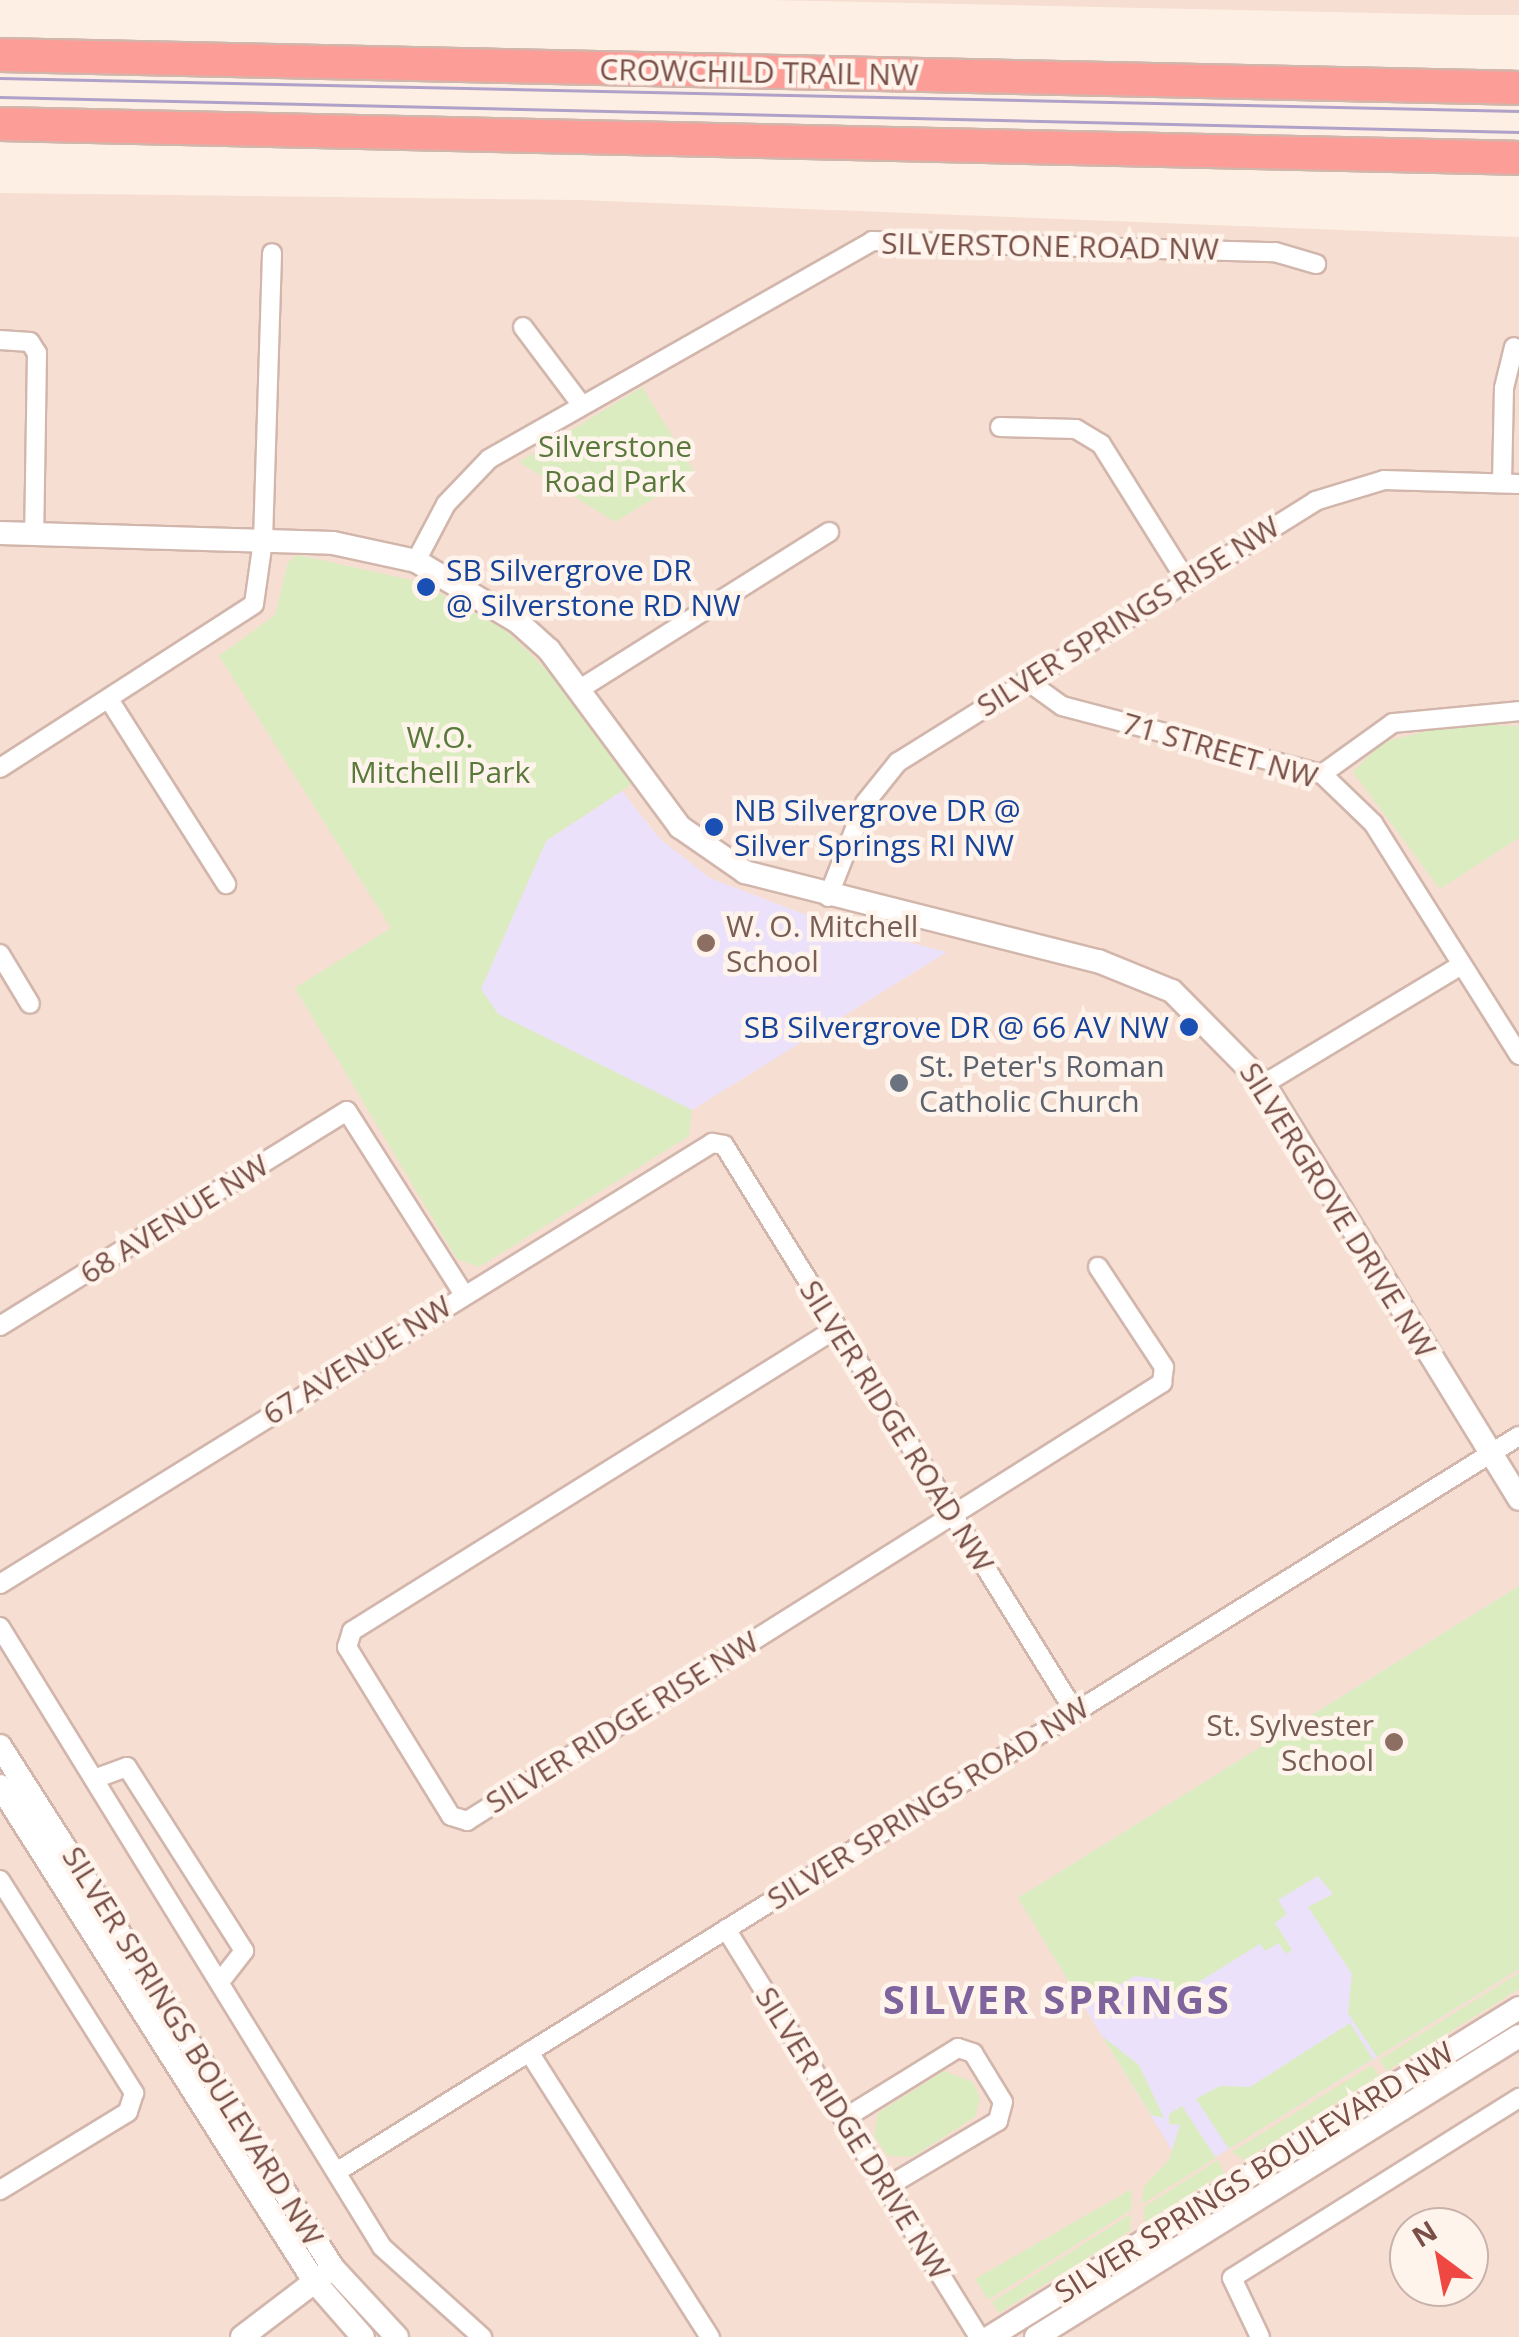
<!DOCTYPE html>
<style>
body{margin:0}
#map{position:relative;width:1519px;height:2337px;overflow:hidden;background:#feefe4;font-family:"Open Sans",sans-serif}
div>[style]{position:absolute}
.residential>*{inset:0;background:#f6dfd2}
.education>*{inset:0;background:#ece1fa}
.green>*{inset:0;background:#dbecc1}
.roads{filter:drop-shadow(2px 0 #d2b6ac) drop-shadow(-2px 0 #d2b6ac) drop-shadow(0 2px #d2b6ac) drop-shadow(0 -2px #d2b6ac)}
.minor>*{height:18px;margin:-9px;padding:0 9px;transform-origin:9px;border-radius:9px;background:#fff}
.tertiary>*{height:22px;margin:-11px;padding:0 11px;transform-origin:11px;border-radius:11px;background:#fff}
.motorway>*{height:32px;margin:-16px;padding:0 16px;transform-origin:16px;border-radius:16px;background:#fc9e97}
.tram>*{height:2.5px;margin:-1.25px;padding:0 1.25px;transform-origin:1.25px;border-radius:1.25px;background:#afa1c8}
.dots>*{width:28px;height:28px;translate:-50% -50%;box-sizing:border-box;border:5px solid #fff4ec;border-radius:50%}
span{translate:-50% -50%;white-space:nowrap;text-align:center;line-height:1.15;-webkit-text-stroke:9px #fff4ec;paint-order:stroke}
.street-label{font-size:30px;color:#785048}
.park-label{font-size:30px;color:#59793c}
.transit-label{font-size:30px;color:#164399}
.left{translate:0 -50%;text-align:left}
.right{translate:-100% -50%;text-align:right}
.education-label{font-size:30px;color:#785e54}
.worship-label{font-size:30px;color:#5b616d}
.district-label{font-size:40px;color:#7e639c;font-weight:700;letter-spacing:2.5px}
.north{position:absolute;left:1389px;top:2207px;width:100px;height:100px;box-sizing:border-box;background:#fff4ec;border:2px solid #c9b2aa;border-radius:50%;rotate:328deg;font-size:28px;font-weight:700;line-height:40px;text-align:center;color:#785048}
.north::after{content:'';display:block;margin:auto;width:35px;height:45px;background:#ef4741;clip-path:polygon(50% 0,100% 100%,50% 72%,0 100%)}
</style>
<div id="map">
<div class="residential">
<i style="clip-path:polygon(768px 0,1519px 0,1519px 15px,1466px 15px)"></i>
<i style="clip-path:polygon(evenodd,0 193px,580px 200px,1519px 237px,1519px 2337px,0 2337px,0 193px,1409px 2227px,1469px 2227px,1469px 2287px,1409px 2287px,1409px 2227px)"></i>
</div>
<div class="education">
<i style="clip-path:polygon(622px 791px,660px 839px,710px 878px,817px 919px,947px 952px,692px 1110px,498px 1014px,480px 989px,546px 841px)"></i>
<i style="clip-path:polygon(1519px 1586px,1519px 1969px,1187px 2175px,1018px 1898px)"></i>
</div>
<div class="green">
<i style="clip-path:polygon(642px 387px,695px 473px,615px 522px,519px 462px)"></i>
<i style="clip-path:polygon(298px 555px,420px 582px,508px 632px,562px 685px,632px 784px,546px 841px,481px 989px,498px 1014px,692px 1110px,689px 1136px,479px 1267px,457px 1259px,295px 988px,391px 928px,219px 656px,275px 615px,288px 562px)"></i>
<i style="clip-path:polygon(1457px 724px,1519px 726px,1519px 838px,1440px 889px,1353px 772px,1383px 742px)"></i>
<i style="clip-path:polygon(1519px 1586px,1519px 1969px,1377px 2057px,1348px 2013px,1352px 1974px,1308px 1907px,1333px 1894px,1318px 1876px,1278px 1900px,1287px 1914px,1275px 1923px,1292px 1950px,1286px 1954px,1279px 1943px,1265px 1951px,1260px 1944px,1171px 1999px,1159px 1979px,1135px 1976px,1083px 2005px,1018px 1898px)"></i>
<i style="clip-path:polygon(1519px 1973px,1519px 1989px,1387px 2071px,1379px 2060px)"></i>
<i style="clip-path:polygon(1350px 2023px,1373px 2059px,1229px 2149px,1196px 2099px,1220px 2086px,1250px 2087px)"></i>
<i style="clip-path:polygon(1102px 2036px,1139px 2065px,1164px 2118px,1151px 2115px)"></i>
<i style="clip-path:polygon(1372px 2065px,1379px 2076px,1244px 2160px,1232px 2152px)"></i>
<i style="clip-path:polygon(944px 2071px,973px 2082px,980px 2099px,975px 2117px,912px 2157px,888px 2156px,874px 2136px,878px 2113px)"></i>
<i style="clip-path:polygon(1182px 2106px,1216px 2158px,1142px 2204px,1144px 2186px,1169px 2160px,1180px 2125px,1169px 2124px,1169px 2114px)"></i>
<i style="clip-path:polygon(1218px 2160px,1224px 2173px,1145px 2222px,1144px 2207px)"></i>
<i style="clip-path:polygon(1132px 2189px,1131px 2210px,988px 2300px,975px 2279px)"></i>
<i style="clip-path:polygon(1131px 2214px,1130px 2231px,999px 2313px,992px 2302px)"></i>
</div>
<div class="roads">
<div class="minor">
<i style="left:523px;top:327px;width:95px;rotate:53.1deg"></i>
<i style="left:0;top:340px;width:30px;rotate:4deg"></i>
<i style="left:30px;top:342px;width:13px;rotate:58deg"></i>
<i style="left:37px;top:353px;width:181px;rotate:90.9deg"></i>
<i style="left:1000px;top:427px;width:76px;rotate:1.5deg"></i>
<i style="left:1076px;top:429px;width:29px;rotate:31deg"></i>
<i style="left:1101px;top:444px;width:160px;rotate:58deg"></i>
<i style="left:1502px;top:483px;width:95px;rotate:-88.8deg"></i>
<i style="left:1504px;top:388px;width:42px;rotate:-76.3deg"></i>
<i style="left:416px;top:561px;width:64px;rotate:-62.2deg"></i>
<i style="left:446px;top:504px;width:62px;rotate:-46.3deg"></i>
<i style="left:489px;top:459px;width:441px;rotate:-29.6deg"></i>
<i style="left:872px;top:241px;width:403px;rotate:1.6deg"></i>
<i style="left:1275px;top:252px;width:43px;rotate:16.3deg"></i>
<i style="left:1026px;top:680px;width:44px;rotate:35.8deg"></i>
<i style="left:1062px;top:706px;width:269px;rotate:14.7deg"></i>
<i style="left:1322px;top:774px;width:71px;rotate:43.9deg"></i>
<i style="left:1373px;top:823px;width:274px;rotate:57.8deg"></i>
<i style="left:583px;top:687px;width:291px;rotate:-32.2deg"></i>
<i style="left:110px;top:701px;width:217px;rotate:57.6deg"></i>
<i style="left:0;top:768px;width:302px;rotate:-32.8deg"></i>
<i style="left:254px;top:604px;width:64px;rotate:-81.9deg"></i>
<i style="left:263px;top:541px;width:288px;rotate:-88.2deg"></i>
<i style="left:1322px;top:774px;width:87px;rotate:-35.7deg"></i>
<i style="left:1393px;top:723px;width:127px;rotate:-5.4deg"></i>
<i style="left:828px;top:897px;width:101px;rotate:-68.5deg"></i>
<i style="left:865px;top:803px;width:53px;rotate:-51.2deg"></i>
<i style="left:898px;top:762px;width:492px;rotate:-32deg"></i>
<i style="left:1315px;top:501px;width:72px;rotate:-16.9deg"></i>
<i style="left:1384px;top:480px;width:135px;rotate:1.7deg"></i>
<i style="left:0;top:954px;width:58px;rotate:59deg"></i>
<i style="left:1264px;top:1084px;width:230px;rotate:-31.1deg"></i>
<i style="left:0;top:1326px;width:408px;rotate:-31.8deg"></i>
<i style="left:347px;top:1111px;width:216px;rotate:57.5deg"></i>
<i style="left:837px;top:1328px;width:572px;rotate:148.01deg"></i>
<i style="left:352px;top:1631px;width:17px;rotate:107deg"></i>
<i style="left:347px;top:1647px;width:198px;rotate:58.4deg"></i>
<i style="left:451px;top:1816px;width:17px;rotate:17deg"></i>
<i style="left:467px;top:1821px;width:822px;rotate:-32.22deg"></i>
<i style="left:1162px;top:1383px;width:16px;rotate:-83deg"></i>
<i style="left:1164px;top:1367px;width:120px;rotate:-123.4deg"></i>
<i style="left:0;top:1584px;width:838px;rotate:-31.77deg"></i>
<i style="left:712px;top:1143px;width:12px;rotate:9deg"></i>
<i style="left:724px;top:1145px;width:667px;rotate:58.24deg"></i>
<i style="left:0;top:1627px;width:728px;rotate:58.36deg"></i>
<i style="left:382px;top:2247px;width:135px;rotate:42deg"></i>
<i style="left:94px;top:1779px;width:35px;rotate:-20deg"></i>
<i style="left:127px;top:1767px;width:218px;rotate:57.5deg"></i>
<i style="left:244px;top:1951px;width:37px;rotate:128deg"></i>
<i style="left:0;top:1880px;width:252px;rotate:57.8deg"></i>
<i style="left:134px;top:2093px;width:20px;rotate:108deg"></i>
<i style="left:128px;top:2112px;width:150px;rotate:148.6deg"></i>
<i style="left:726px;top:1929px;width:480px;rotate:58.2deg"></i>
<i style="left:529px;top:2052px;width:338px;rotate:57.6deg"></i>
<i style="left:845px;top:2118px;width:133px;rotate:-31.8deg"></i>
<i style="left:958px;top:2048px;width:16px;rotate:18deg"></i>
<i style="left:973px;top:2053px;width:57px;rotate:58.5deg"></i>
<i style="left:1003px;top:2102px;width:20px;rotate:105deg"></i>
<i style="left:998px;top:2121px;width:129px;rotate:149.3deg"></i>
<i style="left:338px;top:2171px;width:1391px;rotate:-31.9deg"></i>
<i style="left:1260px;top:2337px;width:65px;rotate:-115.4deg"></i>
<i style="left:1232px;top:2278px;width:339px;rotate:-32.1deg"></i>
</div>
<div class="tertiary">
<i style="left:0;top:533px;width:333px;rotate:1.7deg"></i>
<i style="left:333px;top:543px;width:85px;rotate:12.2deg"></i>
<i style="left:416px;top:561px;width:119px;rotate:30.9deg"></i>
<i style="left:518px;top:622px;width:42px;rotate:42.1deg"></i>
<i style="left:549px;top:650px;width:220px;rotate:53.5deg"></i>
<i style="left:680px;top:827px;width:79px;rotate:34.7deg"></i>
<i style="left:745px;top:872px;width:364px;rotate:14.2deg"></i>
<i style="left:1098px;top:961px;width:80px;rotate:22.1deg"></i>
<i style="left:1172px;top:991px;width:131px;rotate:45.3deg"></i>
<i style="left:1264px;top:1084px;width:487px;rotate:58.4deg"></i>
<i style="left:0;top:1746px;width:619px;rotate:57.46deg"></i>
<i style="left:333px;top:2268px;width:94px;rotate:47.2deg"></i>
<i style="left:0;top:1786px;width:586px;rotate:57.61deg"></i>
<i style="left:314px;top:2281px;width:74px;rotate:48.8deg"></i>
<i style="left:242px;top:2337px;width:106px;rotate:-37.3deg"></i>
<i style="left:990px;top:2337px;width:623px;rotate:-31.88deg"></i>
<i style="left:1036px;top:2337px;width:569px;rotate:-31.93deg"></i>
</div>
<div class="motorway">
<i style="left:0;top:55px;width:1519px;rotate:1.24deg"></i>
<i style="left:0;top:124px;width:1519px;rotate:1.28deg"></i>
</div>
</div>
<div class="tram">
<i style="left:0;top:78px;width:1519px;rotate:1.24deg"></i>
<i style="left:0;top:97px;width:1519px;rotate:1.32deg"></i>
</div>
<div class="dots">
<i style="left:426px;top:587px;background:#1a4fb4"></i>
<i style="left:714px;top:827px;background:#1a4fb4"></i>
<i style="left:706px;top:943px;background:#8d6e63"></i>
<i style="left:1189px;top:1027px;background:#1a4fb4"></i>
<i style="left:899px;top:1083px;background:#6b7280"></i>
<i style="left:1394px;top:1742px;background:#8d6e63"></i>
</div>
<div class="street-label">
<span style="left:759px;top:72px;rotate:1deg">CROWCHILD TRAIL NW</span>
<span style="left:1050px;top:246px;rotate:1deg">SILVERSTONE ROAD NW</span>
<span style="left:1128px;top:616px;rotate:-32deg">SILVER SPRINGS RISE NW</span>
<span style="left:1220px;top:750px;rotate:16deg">71 STREET NW</span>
<span style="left:1338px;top:1210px;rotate:58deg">SILVERGROVE DRIVE NW</span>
<span style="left:174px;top:1219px;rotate:-32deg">68 AVENUE NW</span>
<span style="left:357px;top:1360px;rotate:-32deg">67 AVENUE NW</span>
<span style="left:897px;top:1426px;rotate:58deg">SILVER RIDGE ROAD NW</span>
<span style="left:622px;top:1722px;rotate:-32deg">SILVER RIDGE RISE NW</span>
<span style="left:928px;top:1803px;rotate:-32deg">SILVER SPRINGS ROAD NW</span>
<span style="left:193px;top:2046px;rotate:58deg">SILVER SPRINGS BOULEVARD NW</span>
<span style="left:853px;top:2133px;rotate:58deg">SILVER RIDGE DRIVE NW</span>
<span style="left:1254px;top:2172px;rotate:-32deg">SILVER SPRINGS BOULEVARD NW</span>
</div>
<div class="park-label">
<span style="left:615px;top:463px">Silverstone<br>Road Park</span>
<span style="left:440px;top:754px">W.O.<br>Mitchell Park</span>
</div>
<div class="transit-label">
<span class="left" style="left:446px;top:587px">SB Silvergrove DR<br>@ Silverstone RD NW</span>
<span class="left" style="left:734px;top:827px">NB Silvergrove DR @<br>Silver Springs RI NW</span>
<span class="right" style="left:1169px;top:1027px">SB Silvergrove DR @ 66 AV NW</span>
</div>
<div class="education-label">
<span class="left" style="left:726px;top:943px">W. O. Mitchell<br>School</span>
<span class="right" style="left:1374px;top:1742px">St. Sylvester<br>School</span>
</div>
<div class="worship-label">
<span class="left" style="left:919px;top:1083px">St. Peter's Roman<br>Catholic Church</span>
</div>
<div class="district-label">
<span style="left:1057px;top:1999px">SILVER SPRINGS</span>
</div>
<div class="north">N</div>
</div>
